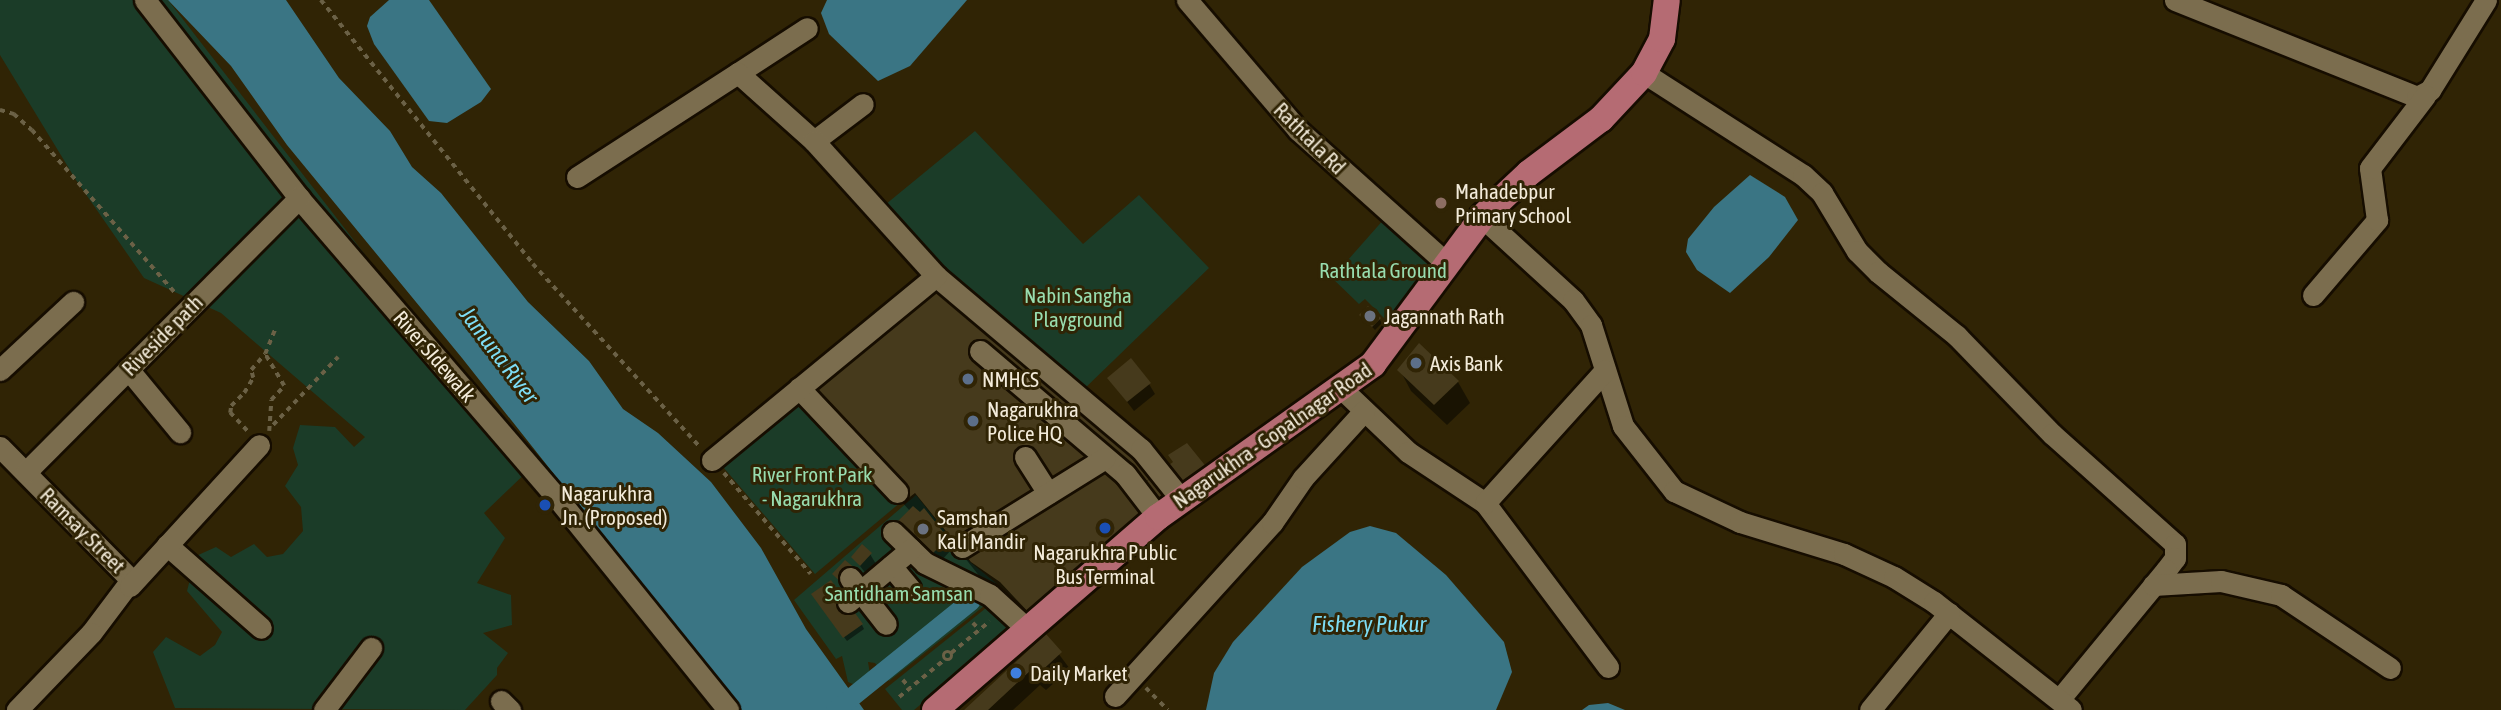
<!DOCTYPE html>
<style>
body{margin:0}
#map{position:relative;width:2501px;height:710px;overflow:hidden;background:#302405;font-family:"Asap Condensed",sans-serif}
div>[style]{position:absolute}
.green>*{inset:0;background:#1b3c28}
.water>*{inset:0;background:#3a7584}
.shadow>*{inset:0;background:#0007}
.canal>*{height:19px;margin:-9.5px;padding:0 9.5px;transform-origin:9.5px;border-radius:9.5px;background:#3a7584}
.building>*{inset:0;background:#463a1c}
.path>*{height:3.5px;margin-top:-1.75px;transform-origin:0;background:repeating-linear-gradient(90deg,#6b6146 0 5px,transparent 0 10px)}
.path>.ring{margin:-1.75px;padding:0;box-sizing:content-box;background:none;border:3.5px solid #6b6146;border-radius:50%}
.roads{filter:drop-shadow(2px 0 #160d00) drop-shadow(-2px 0 #160d00) drop-shadow(0 2px #160d00) drop-shadow(0 -2px #160d00)}
.minor>*{height:21px;margin:-10.5px;padding:0 10.5px;transform-origin:10.5px;border-radius:10.5px;background:#7b6d4e}
.major>*{height:26px;margin:-13px;padding:0 13px;transform-origin:13px;border-radius:13px;background:#b56b73}
.dots>*{width:19px;height:19px;translate:-50% -50%;box-sizing:border-box;border:4px solid #302405;border-radius:50%}
span{translate:-50% -50%;white-space:nowrap;text-align:center;line-height:1.15;-webkit-text-stroke:6px #302405;paint-order:stroke}
.street-label{font-size:21px;color:#f3ebda}
.poi-label{font-size:21px;color:#f3ebda}
.left{translate:0 -50%;text-align:left}
.park-label{font-size:21px;color:#98ddaf}
.water-label{font-size:23px;color:#7ddcf4;font-style:italic}
</style>
<div id="map">
<div class="green">
<i style="clip-path:polygon(0 0,168px 0,380px 274px,536px 463px,484px 513px,505px 538px,477px 583px,511px 595px,512px 625px,483px 633px,508px 653px,497px 668px,497px 675px,465px 710px,175px 708px,153px 652px,166px 637px,200px 656px,215px 645px,222px 632px,187px 591px,196px 556px,216px 547px,231px 557px,254px 544px,267px 557px,283px 554px,303px 531px,301px 507px,285px 486px,298px 465px,293px 448px,300px 425px,335px 427px,354px 447px,365px 437px,221px 313px,144px 278px,76px 180px,0 55px)"></i>
<i style="clip-path:polygon(975px 131px,1083px 244px,1139px 195px,1209px 268px,1081px 392px,938px 273px,880px 209px)"></i>
<i style="clip-path:polygon(1385px 218px,1435px 260px,1388px 322px,1365px 299px,1359px 304px,1332px 278px)"></i>
<i style="clip-path:polygon(799px 393px,901px 502px,815px 574px,717px 460px)"></i>
<i style="clip-path:polygon(916px 495px,970px 562px,1001px 587px,989px 602px,889px 681px,875px 663px,868px 662px,871px 680px,860px 687px,848px 682px,842px 656px,836px 659px,794px 600px)"></i>
<i style="clip-path:polygon(991px 604px,1011px 629px,914px 710px,902px 710px,885px 689px)"></i>
</div>
<div class="water">
<i style="clip-path:polygon(168px 0,286px 0,339px 78px,390px 131px,412px 167px,441px 193px,528px 302px,589px 361px,623px 409px,658px 433px,711px 482px,761px 548px,806px 629px,864px 710px,742px 710px,608px 556px,557px 478px,462px 358px,287px 145px,231px 66px)"></i>
<i style="clip-path:polygon(389px 0,429px 0,491px 89px,481px 102px,447px 123px,429px 121px,374px 44px,367px 26px,370px 17px)"></i>
<i style="clip-path:polygon(827px 0,967px 0,910px 66px,878px 81px,829px 34px,821px 13px)"></i>
<i style="clip-path:polygon(1750px 175px,1785px 197px,1798px 220px,1769px 257px,1730px 293px,1697px 270px,1686px 252px,1688px 239px,1714px 207px)"></i>
<i style="clip-path:polygon(1370px 526px,1396px 533px,1446px 575px,1504px 642px,1512px 672px,1496px 710px,1206px 710px,1214px 673px,1233px 642px,1302px 567px,1350px 532px)"></i>
<i style="clip-path:polygon(1608px 703px,1625px 710px,1582px 710px,1589px 705px)"></i>
</div>
<div class="shadow">
<i style="clip-path:polygon(1361px 315px,1379px 319px,1382px 323px,1375px 330px)"></i>
<i style="clip-path:polygon(1419px 346px,1458px 382px,1470px 403px,1447px 425px,1411px 391px,1400px 370px)"></i>
<i style="clip-path:polygon(1109px 378px,1149px 384px,1155px 394px,1134px 411px)"></i>
<i style="clip-path:polygon(818px 409px,1160px 470px,1218px 490px,1151px 541px,1043px 634px,1014px 603px,985px 583px,948px 537px,952px 549px,940px 562px,931px 553px,927px 557px,907px 531px,910px 511px)"></i>
<i style="clip-path:polygon(870px 554px,876px 564px,867px 575px,853px 557px)"></i>
<i style="clip-path:polygon(816px 599px,862px 625px,864px 629px,847px 641px)"></i>
<i style="clip-path:polygon(1046px 637px,1070px 669px,1046px 690px,1040px 685px,1013px 710px,967px 710px)"></i>
</div>
<div class="canal">
<i style="left:835px;top:710px;width:174px;rotate:-38.9deg"></i>
</div>
<div class="building">
<i style="clip-path:polygon(940px 276px,1162px 469px,1139px 487px,1173px 462px,1168px 455px,1187px 443px,1208px 469px,1030px 614px,1000px 582px,971px 562px,915px 493px,906px 500px,804px 388px)"></i>
<i style="clip-path:polygon(1368px 306px,1381px 318px,1372px 327px,1359px 315px)"></i>
<i style="clip-path:polygon(1419px 343px,1459px 381px,1434px 405px,1397px 370px)"></i>
<i style="clip-path:polygon(1131px 358px,1151px 383px,1127px 402px,1107px 378px)"></i>
<i style="clip-path:polygon(913px 506px,920px 512px,924px 508px,948px 538px,933px 553px,924px 544px,921px 548px,898px 521px)"></i>
<i style="clip-path:polygon(862px 544px,872px 553px,860px 566px,851px 557px)"></i>
<i style="clip-path:polygon(845px 560px,856px 569px,843px 584px,832px 574px)"></i>
<i style="clip-path:polygon(831px 580px,863px 624px,843px 638px,811px 594px)"></i>
<i style="clip-path:polygon(1046px 634px,1062px 652px,1036px 676px,1031px 670px,988px 710px,964px 710px)"></i>
</div>
<div class="path">
<i style="left:321px;top:0;width:339px;rotate:51.2deg"></i>
<i style="left:533px;top:264px;width:248px;rotate:47.6deg"></i>
<i style="left:0;top:110px;width:15px;rotate:16deg"></i>
<i style="left:14px;top:114px;width:24px;rotate:42deg"></i>
<i style="left:32px;top:130px;width:218px;rotate:48.7deg"></i>
<i style="left:273px;top:425px;width:94px;rotate:-46.3deg"></i>
<i style="left:247px;top:431px;width:25px;rotate:-133deg"></i>
<i style="left:230px;top:413px;width:7px;rotate:-82deg"></i>
<i style="left:231px;top:406px;width:18px;rotate:-45deg"></i>
<i style="left:244px;top:393px;width:17px;rotate:-59deg"></i>
<i style="left:253px;top:378px;width:8px;rotate:-104deg"></i>
<i style="left:251px;top:370px;width:21px;rotate:-49deg"></i>
<i style="left:269px;top:431px;width:31px;rotate:-86deg"></i>
<i style="left:271px;top:400px;width:19px;rotate:-47deg"></i>
<i style="left:284px;top:386px;width:37px;rotate:-121deg"></i>
<i style="left:265px;top:354px;width:29px;rotate:-68deg"></i>
<i style="left:724px;top:473px;width:133px;rotate:49.3deg"></i>
<i style="left:973px;top:623px;width:10px;rotate:45deg"></i>
<i class="ring" style="left:943.5px;top:651.5px;width:5.5px;height:5.5px"></i>
<i style="left:951px;top:653px;width:50px;rotate:-39.4deg"></i>
<i style="left:903px;top:680px;width:11px;rotate:49deg"></i>
<i style="left:1146px;top:688px;width:31px;rotate:45deg"></i>
<i style="left:899px;top:697px;width:58px;rotate:-39.4deg"></i>
</div>
<div class="roads">
<div class="minor">
<i style="left:145px;top:0;width:251px;rotate:52.1deg"></i>
<i style="left:299px;top:198px;width:397px;rotate:49.3deg"></i>
<i style="left:558px;top:499px;width:271px;rotate:51.1deg"></i>
<i style="left:1187px;top:0;width:171px;rotate:49.5deg"></i>
<i style="left:1298px;top:130px;width:199px;rotate:41.9deg"></i>
<i style="left:2175px;top:0;width:261px;rotate:21.8deg"></i>
<i style="left:2417px;top:97px;width:15px;rotate:-28deg"></i>
<i style="left:2430px;top:90px;width:106px;rotate:-58.1deg"></i>
<i style="left:738px;top:73px;width:82px;rotate:-33.1deg"></i>
<i style="left:1644px;top:73px;width:189px;rotate:32.7deg"></i>
<i style="left:1803px;top:175px;width:26px;rotate:43deg"></i>
<i style="left:1822px;top:193px;width:68px;rotate:58.9deg"></i>
<i style="left:1857px;top:251px;width:30px;rotate:45deg"></i>
<i style="left:1878px;top:272px;width:102px;rotate:39deg"></i>
<i style="left:1957px;top:336px;width:136px;rotate:45.9deg"></i>
<i style="left:2052px;top:434px;width:165px;rotate:41.8deg"></i>
<i style="left:2175px;top:544px;width:14px;rotate:90deg"></i>
<i style="left:2175px;top:558px;width:15px;rotate:127deg"></i>
<i style="left:2166px;top:570px;width:168px;rotate:129.5deg"></i>
<i style="left:814px;top:141px;width:61px;rotate:-37.1deg"></i>
<i style="left:577px;top:177px;width:192px;rotate:-32.9deg"></i>
<i style="left:738px;top:73px;width:102px;rotate:41.8deg"></i>
<i style="left:814px;top:141px;width:182px;rotate:47.9deg"></i>
<i style="left:936px;top:276px;width:268px;rotate:40.2deg"></i>
<i style="left:1141px;top:449px;width:64px;rotate:51.3deg"></i>
<i style="left:1482px;top:217px;width:123px;rotate:42.4deg"></i>
<i style="left:1573px;top:300px;width:31px;rotate:54deg"></i>
<i style="left:1591px;top:325px;width:106px;rotate:72.4deg"></i>
<i style="left:1623px;top:426px;width:83px;rotate:51.9deg"></i>
<i style="left:1674px;top:491px;width:73px;rotate:25.2deg"></i>
<i style="left:1740px;top:522px;width:109px;rotate:17.1deg"></i>
<i style="left:1844px;top:554px;width:55px;rotate:24.7deg"></i>
<i style="left:1894px;top:577px;width:47px;rotate:32deg"></i>
<i style="left:1934px;top:602px;width:174px;rotate:38.2deg"></i>
<i style="left:2313px;top:295px;width:99px;rotate:-49.5deg"></i>
<i style="left:2377px;top:220px;width:52px;rotate:-97.7deg"></i>
<i style="left:2370px;top:168px;width:91px;rotate:-52.6deg"></i>
<i style="left:980px;top:351px;width:190px;rotate:40.3deg"></i>
<i style="left:1125px;top:474px;width:54px;rotate:52.5deg"></i>
<i style="left:128px;top:369px;width:82px;rotate:50.5deg"></i>
<i style="left:0;top:370px;width:100px;rotate:-43deg"></i>
<i style="left:799px;top:388px;width:143px;rotate:46.7deg"></i>
<i style="left:1343px;top:390px;width:90px;rotate:43.6deg"></i>
<i style="left:1408px;top:452px;width:92px;rotate:33.5deg"></i>
<i style="left:1485px;top:503px;width:205px;rotate:53.1deg"></i>
<i style="left:0;top:447px;width:187px;rotate:45.4deg"></i>
<i style="left:131px;top:580px;width:66px;rotate:127deg"></i>
<i style="left:91px;top:633px;width:107px;rotate:133.9deg"></i>
<i style="left:1025px;top:457px;width:43px;rotate:57.4deg"></i>
<i style="left:712px;top:460px;width:290px;rotate:-39.4deg"></i>
<i style="left:26px;top:472px;width:387px;rotate:-45.1deg"></i>
<i style="left:1485px;top:503px;width:179px;rotate:-47.9deg"></i>
<i style="left:893px;top:532px;width:45px;rotate:44.1deg"></i>
<i style="left:925px;top:563px;width:72px;rotate:26.2deg"></i>
<i style="left:990px;top:595px;width:49px;rotate:42.5deg"></i>
<i style="left:167px;top:545px;width:125px;rotate:41.4deg"></i>
<i style="left:962px;top:547px;width:168px;rotate:-31.9deg"></i>
<i style="left:891px;top:566px;width:30px;rotate:50deg"></i>
<i style="left:850px;top:578px;width:58px;rotate:52deg"></i>
<i style="left:2153px;top:585px;width:68px;rotate:-3.4deg"></i>
<i style="left:2221px;top:581px;width:62px;rotate:13.1deg"></i>
<i style="left:2281px;top:595px;width:131px;rotate:33.8deg"></i>
<i style="left:130px;top:586px;width:191px;rotate:-47.5deg"></i>
<i style="left:848px;top:602px;width:82px;rotate:-40.1deg"></i>
<i style="left:1115px;top:696px;width:234px;rotate:-47.8deg"></i>
<i style="left:1272px;top:523px;width:55px;rotate:-55.4deg"></i>
<i style="left:1303px;top:478px;width:91px;rotate:-47.7deg"></i>
<i style="left:501px;top:701px;width:13px;rotate:45deg"></i>
<i style="left:324px;top:710px;width:78px;rotate:-52.8deg"></i>
<i style="left:1870px;top:710px;width:125px;rotate:-50.8deg"></i>
</div>
<div class="major">
<i style="left:935px;top:710px;width:295px;rotate:-40.9deg"></i>
<i style="left:1158px;top:517px;width:264px;rotate:-35.4deg"></i>
<i style="left:1373px;top:364px;width:183px;rotate:-53.4deg"></i>
<i style="left:1482px;top:217px;width:64px;rotate:-43.1deg"></i>
<i style="left:1529px;top:173px;width:90px;rotate:-36.9deg"></i>
<i style="left:1601px;top:119px;width:63px;rotate:-46.9deg"></i>
<i style="left:1644px;top:73px;width:38px;rotate:-62deg"></i>
<i style="left:1662px;top:39px;width:39px;rotate:-83deg"></i>
</div>
</div>
<div class="dots">
<i style="left:1441px;top:203px;background:#8d6e63"></i>
<i style="left:1370px;top:316px;background:#6b7280"></i>
<i style="left:1416px;top:363px;background:#5c6f8a"></i>
<i style="left:968px;top:379px;background:#5c6f8a"></i>
<i style="left:973px;top:421px;background:#5c6f8a"></i>
<i style="left:545px;top:505px;background:#1a4fb4"></i>
<i style="left:1105px;top:528px;background:#1a4fb4"></i>
<i style="left:923px;top:529px;background:#6b7280"></i>
<i style="left:1016px;top:673px;background:#3f7fe0"></i>
</div>
<div class="street-label">
<span style="left:1310px;top:138px;rotate:45deg">Rathtala Rd</span>
<span style="left:162px;top:335px;rotate:-45deg">Riveside path</span>
<span style="left:435px;top:356px;rotate:49deg">River SIdewalk</span>
<span style="left:1272px;top:435px;rotate:-35deg">Nagarukhra - Gopalnagar Road</span>
<span style="left:83px;top:530px;rotate:45deg">Ramsay Street</span>
</div>
<div class="poi-label">
<span class="left" style="left:1455px;top:203px">Mahadebpur<br>Primary School</span>
<span class="left" style="left:1384px;top:316px">Jagannath Rath</span>
<span class="left" style="left:1430px;top:363px">Axis Bank</span>
<span class="left" style="left:982px;top:379px">NMHCS</span>
<span class="left" style="left:987px;top:421px">Nagarukhra<br>Police HQ</span>
<span class="left" style="left:561px;top:505px">Nagarukhra<br>Jn. (Proposed)</span>
<span class="left" style="left:937px;top:529px">Samshan<br>Kali Mandir</span>
<span style="left:1105px;top:564px">Nagarukhra Public<br>Bus Terminal</span>
<span class="left" style="left:1030px;top:673px">Daily Market</span>
</div>
<div class="park-label">
<span style="left:1383px;top:270px">Rathtala Ground</span>
<span style="left:1078px;top:307px">Nabin Sangha<br>Playground</span>
<span style="left:812px;top:486px">River Front Park<br>- Nagarukhra</span>
<span style="left:899px;top:593px">Santidham Samsan</span>
</div>
<div class="water-label">
<span style="left:499px;top:355px;rotate:53deg">Jamuna River</span>
<span style="left:1369px;top:624px">Fishery Pukur</span>
</div>
</div>
